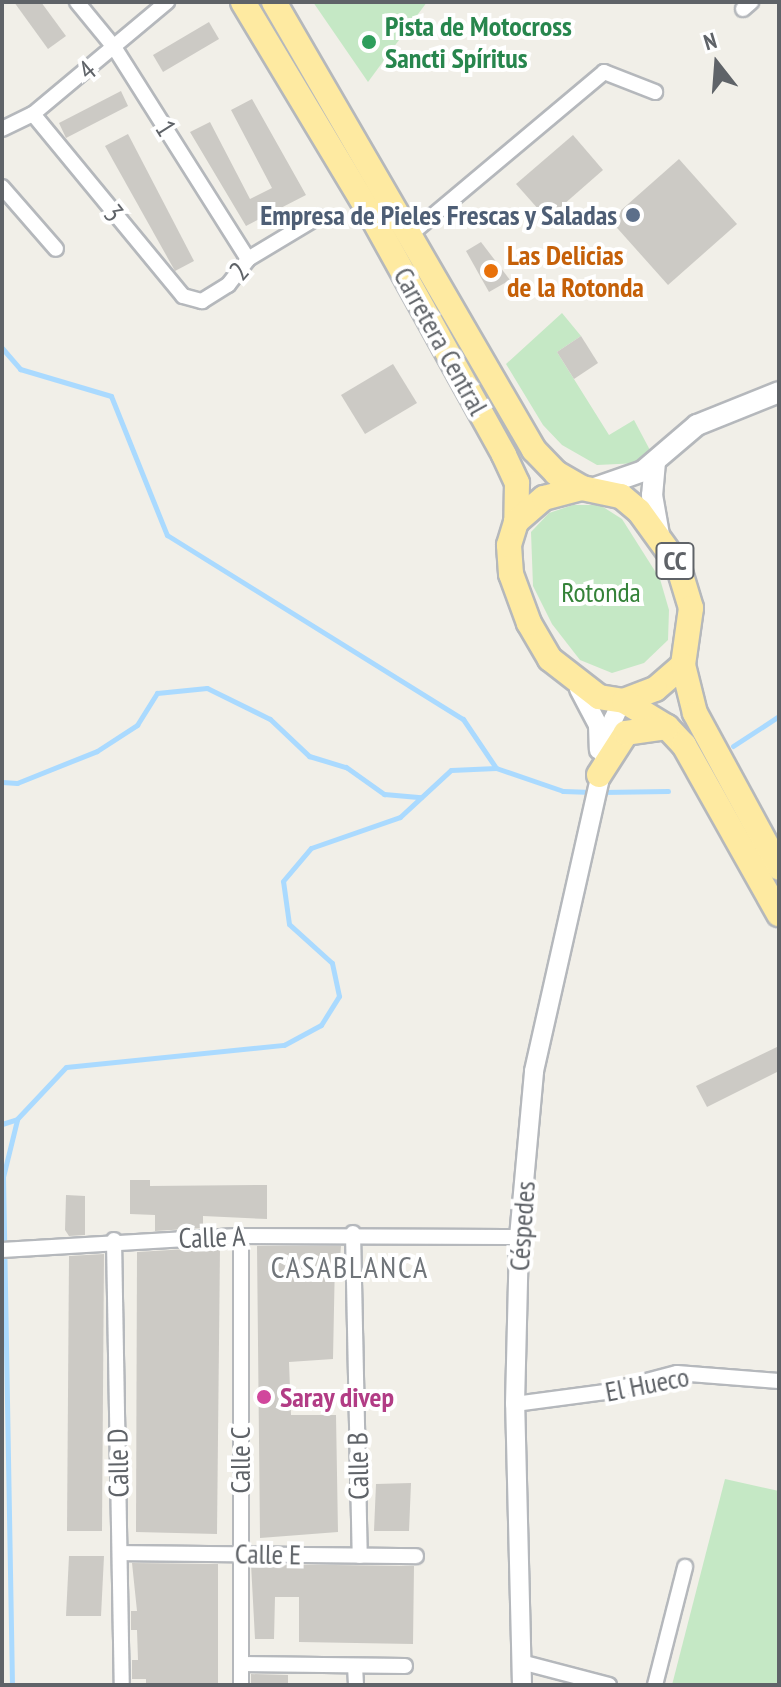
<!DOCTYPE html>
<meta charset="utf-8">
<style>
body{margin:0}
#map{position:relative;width:781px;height:1687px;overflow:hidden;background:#f1efe8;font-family:"PT Sans Narrow",sans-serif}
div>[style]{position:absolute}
.green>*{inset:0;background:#c5e8c5}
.stream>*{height:5px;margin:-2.5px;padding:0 2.5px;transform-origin:2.5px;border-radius:2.5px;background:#aadaff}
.building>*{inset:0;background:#cccac5}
.roads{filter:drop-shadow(2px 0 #b5b8bc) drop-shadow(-2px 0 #b5b8bc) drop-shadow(0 2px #b5b8bc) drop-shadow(0 -2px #b5b8bc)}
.minor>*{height:14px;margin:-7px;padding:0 7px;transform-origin:7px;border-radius:7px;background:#fff}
.tertiary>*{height:18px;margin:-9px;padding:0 9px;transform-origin:9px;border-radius:9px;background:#fff}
.secondary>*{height:20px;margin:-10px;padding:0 10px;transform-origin:10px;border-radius:10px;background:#fff}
.trunk>*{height:24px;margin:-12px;padding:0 12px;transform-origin:12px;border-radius:12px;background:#feeaa1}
.dots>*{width:22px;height:22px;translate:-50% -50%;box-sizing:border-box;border:4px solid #fff;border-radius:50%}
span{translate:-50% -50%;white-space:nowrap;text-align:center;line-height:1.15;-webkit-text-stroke:8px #fff;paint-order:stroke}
.shield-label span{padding:2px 6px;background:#fff;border:2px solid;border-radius:6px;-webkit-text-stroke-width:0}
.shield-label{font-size:26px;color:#5f6368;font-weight:700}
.leisure-label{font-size:28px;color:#27864d;font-weight:700}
.left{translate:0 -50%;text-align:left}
.street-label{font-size:28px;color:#5f6368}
.service-label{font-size:28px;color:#4e5e75;font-weight:700}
.right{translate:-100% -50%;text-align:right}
.food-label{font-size:28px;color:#c56008;font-weight:700}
.park-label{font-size:28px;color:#348238}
.hotel-label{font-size:28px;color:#b23c85;font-weight:700}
.neighbourhood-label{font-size:30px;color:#70757a;letter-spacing:2px}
.frame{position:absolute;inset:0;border:4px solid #5f6368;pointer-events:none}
.north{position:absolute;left:677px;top:24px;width:80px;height:80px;-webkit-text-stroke:6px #fff;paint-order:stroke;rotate:343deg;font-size:22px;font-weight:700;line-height:32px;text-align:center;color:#5f6368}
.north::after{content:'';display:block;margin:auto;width:28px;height:36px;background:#5f6368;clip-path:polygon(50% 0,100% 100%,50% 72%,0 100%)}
</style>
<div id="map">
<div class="green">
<i style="clip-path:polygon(313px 2px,427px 2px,368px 82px)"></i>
<i style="clip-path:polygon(562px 313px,581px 336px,557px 352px,609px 435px,634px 420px,651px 452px,640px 463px,597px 465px,562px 445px,543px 425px,506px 364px)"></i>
<i style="clip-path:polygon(573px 505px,600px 505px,622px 519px,660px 579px,669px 610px,668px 640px,644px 663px,612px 673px,580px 660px,552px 624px,533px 586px,531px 532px,549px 513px)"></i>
<i style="clip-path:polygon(725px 1479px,779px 1491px,779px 1685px,672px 1685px)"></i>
</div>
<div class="stream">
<i style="left:2px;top:348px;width:28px;rotate:49deg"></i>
<i style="left:20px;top:369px;width:95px;rotate:16.5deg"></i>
<i style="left:111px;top:396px;width:150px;rotate:68.1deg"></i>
<i style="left:167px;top:535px;width:349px;rotate:31.9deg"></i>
<i style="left:463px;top:719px;width:59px;rotate:56deg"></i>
<i style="left:733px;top:746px;width:55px;rotate:-33.1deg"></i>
<i style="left:2px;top:782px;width:15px;rotate:4deg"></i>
<i style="left:17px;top:783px;width:86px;rotate:-21.8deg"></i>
<i style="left:97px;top:751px;width:48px;rotate:-33deg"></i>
<i style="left:137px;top:725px;width:38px;rotate:-58deg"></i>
<i style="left:157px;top:693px;width:50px;rotate:-5.7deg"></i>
<i style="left:207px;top:688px;width:70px;rotate:26.2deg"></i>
<i style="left:270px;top:719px;width:54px;rotate:43.5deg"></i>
<i style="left:309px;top:756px;width:39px;rotate:17deg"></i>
<i style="left:346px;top:767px;width:47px;rotate:35.4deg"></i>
<i style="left:384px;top:794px;width:37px;rotate:5deg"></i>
<i style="left:602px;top:792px;width:66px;rotate:-0.9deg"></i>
<i style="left:2px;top:1124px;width:16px;rotate:-18deg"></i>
<i style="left:17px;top:1119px;width:71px;rotate:-46.7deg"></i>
<i style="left:66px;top:1067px;width:219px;rotate:-5.8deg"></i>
<i style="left:284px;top:1045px;width:42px;rotate:-28.4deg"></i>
<i style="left:321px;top:1025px;width:34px;rotate:-58deg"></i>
<i style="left:339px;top:996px;width:34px;rotate:-102deg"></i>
<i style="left:332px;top:963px;width:58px;rotate:-137.8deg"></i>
<i style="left:289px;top:924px;width:43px;rotate:-97.9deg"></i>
<i style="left:283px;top:881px;width:43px;rotate:-49.7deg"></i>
<i style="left:311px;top:848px;width:94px;rotate:-19.2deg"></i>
<i style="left:400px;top:817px;width:69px;rotate:-42.7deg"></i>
<i style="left:451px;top:770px;width:45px;rotate:-2.5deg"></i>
<i style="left:496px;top:768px;width:71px;rotate:18.9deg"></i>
<i style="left:563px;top:791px;width:29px;rotate:2deg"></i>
<i style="left:12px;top:1685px;width:508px;rotate:-91.01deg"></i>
<i style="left:3px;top:1177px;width:59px;rotate:-76.2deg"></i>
</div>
<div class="building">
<i style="clip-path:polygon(14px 2px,41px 2px,66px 36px,48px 49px)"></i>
<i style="clip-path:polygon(209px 22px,219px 39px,163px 72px,153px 55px)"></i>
<i style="clip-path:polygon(121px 91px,128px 106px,66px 138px,59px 123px)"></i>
<i style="clip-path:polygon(252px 99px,306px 195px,246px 226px,190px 132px,210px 122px,250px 199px,272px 188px,231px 110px)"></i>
<i style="clip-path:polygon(128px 134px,194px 261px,175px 271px,105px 146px)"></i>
<i style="clip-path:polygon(573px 135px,603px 170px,547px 219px,516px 184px)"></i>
<i style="clip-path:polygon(679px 159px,737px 224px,668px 285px,610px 220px)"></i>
<i style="clip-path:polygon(481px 242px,510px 280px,489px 292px,466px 251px)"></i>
<i style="clip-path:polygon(581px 336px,598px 363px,574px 379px,557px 352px)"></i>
<i style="clip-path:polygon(393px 364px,417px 403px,365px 434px,341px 395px)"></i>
<i style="clip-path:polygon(779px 1046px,779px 1071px,707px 1107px,696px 1086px)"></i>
<i style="clip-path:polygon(130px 1180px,150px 1180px,150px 1186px,267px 1185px,267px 1219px,203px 1216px,203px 1228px,155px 1231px,155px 1215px,130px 1214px)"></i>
<i style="clip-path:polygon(66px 1195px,85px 1196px,85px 1235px,69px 1236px,65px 1230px)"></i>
<i style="clip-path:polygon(257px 1246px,341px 1246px,340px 1259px,335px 1259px,333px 1359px,289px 1362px,291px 1415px,336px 1415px,338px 1532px,260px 1538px)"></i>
<i style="clip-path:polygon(220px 1247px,217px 1534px,136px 1532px,137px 1252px)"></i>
<i style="clip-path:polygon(104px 1254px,102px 1531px,67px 1531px,69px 1256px)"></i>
<i style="clip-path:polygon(411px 1483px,409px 1531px,374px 1531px,376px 1484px)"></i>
<i style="clip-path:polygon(69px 1556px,104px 1556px,101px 1616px,66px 1616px)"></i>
<i style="clip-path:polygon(132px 1563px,218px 1564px,218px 1685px,146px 1685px,146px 1679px,132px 1679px,132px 1660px,138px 1660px,137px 1630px,131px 1630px,131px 1611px,137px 1611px)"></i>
<i style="clip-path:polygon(251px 1564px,414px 1566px,413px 1644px,299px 1642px,299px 1597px,275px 1597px,274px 1639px,255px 1639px)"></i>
<i style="clip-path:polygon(251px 1674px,288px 1675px,288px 1685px,251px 1685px)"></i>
</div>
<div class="roads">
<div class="minor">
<i style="left:77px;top:2px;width:58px;rotate:50.6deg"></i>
<i style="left:114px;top:47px;width:251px;rotate:57.7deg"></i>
<i style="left:743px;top:9px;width:11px;rotate:-41deg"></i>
<i style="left:33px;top:114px;width:236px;rotate:50.5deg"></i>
<i style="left:183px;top:296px;width:20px;rotate:15deg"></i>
<i style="left:202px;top:301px;width:31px;rotate:-32deg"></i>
<i style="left:228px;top:285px;width:33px;rotate:-52deg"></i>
<i style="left:248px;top:259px;width:82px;rotate:-31deg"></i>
<i style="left:2px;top:129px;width:34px;rotate:-26deg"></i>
<i style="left:33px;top:114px;width:175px;rotate:-39.9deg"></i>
<i style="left:2px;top:187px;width:82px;rotate:48.9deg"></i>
<i style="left:411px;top:234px;width:252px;rotate:-40deg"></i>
<i style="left:604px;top:72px;width:55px;rotate:21.4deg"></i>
<i style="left:353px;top:1233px;width:323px;rotate:88.8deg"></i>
<i style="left:114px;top:1240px;width:445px;rotate:89deg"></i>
<i style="left:2px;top:1250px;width:239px;rotate:-3.4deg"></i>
<i style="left:241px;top:1236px;width:278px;rotate:0.2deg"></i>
<i style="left:515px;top:1404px;width:91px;rotate:-7.6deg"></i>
<i style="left:605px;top:1392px;width:74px;rotate:-14.8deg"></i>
<i style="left:677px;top:1373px;width:102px;rotate:4.5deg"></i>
<i style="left:120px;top:1553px;width:296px;rotate:0.6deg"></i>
<i style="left:521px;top:1662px;width:91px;rotate:14.6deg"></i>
<i style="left:241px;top:1664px;width:164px;rotate:0.7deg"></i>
<i style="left:355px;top:1666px;width:19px;rotate:87deg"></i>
<i style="left:241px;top:1685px;width:449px;rotate:-90deg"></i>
<i style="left:655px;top:1685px;width:122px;rotate:-75.7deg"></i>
</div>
<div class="tertiary">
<i style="left:579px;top:689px;width:41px;rotate:62.2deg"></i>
<i style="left:598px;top:725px;width:25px;rotate:88deg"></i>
<i style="left:522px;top:1685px;width:281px;rotate:-91.4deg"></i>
<i style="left:515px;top:1404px;width:167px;rotate:-88.6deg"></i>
<i style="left:519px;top:1237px;width:167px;rotate:-84.8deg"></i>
<i style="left:534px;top:1071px;width:360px;rotate:-77.3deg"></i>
<i style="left:613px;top:720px;width:21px;rotate:-65deg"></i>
</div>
<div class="secondary">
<i style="left:655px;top:462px;width:33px;rotate:95deg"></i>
<i style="left:652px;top:495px;width:39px;rotate:80deg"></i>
<i style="left:592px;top:489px;width:54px;rotate:-19.4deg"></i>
<i style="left:643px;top:471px;width:71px;rotate:-40.4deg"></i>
<i style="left:697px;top:425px;width:88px;rotate:-21.9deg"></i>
</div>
<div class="trunk">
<i style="left:243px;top:2px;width:246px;rotate:59deg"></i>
<i style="left:370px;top:213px;width:277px;rotate:61deg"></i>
<i style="left:504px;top:455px;width:31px;rotate:65deg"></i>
<i style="left:517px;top:483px;width:39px;rotate:91deg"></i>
<i style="left:274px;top:2px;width:518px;rotate:59.87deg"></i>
<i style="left:534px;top:450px;width:32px;rotate:46deg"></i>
<i style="left:556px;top:473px;width:30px;rotate:30deg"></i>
<i style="left:582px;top:488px;width:40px;rotate:12deg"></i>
<i style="left:621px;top:496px;width:23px;rotate:40deg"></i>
<i style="left:639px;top:511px;width:67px;rotate:54.2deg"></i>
<i style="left:678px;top:565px;width:45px;rotate:73.2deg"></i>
<i style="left:691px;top:608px;width:58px;rotate:98deg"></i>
<i style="left:683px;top:665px;width:37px;rotate:139deg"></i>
<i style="left:655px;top:689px;width:33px;rotate:159deg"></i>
<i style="left:624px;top:701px;width:25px;rotate:-171deg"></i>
<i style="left:599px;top:697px;width:62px;rotate:-142.2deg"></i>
<i style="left:550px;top:659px;width:42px;rotate:-120.3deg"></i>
<i style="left:529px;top:623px;width:52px;rotate:-110.2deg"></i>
<i style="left:511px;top:574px;width:29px;rotate:-94deg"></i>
<i style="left:509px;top:545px;width:24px;rotate:-73deg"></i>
<i style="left:516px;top:522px;width:37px;rotate:-41deg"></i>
<i style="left:544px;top:498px;width:39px;rotate:-15deg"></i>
<i style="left:683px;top:665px;width:49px;rotate:76deg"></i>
<i style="left:695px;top:713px;width:176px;rotate:61.5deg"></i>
<i style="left:624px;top:701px;width:50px;rotate:31.2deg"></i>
<i style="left:667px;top:727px;width:25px;rotate:47deg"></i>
<i style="left:684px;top:745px;width:194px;rotate:60.7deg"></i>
<i style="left:599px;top:775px;width:50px;rotate:-57.3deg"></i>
<i style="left:626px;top:733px;width:41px;rotate:-8.3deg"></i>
</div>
</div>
<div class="dots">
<i style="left:369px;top:42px;background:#2e9e5b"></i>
<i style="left:633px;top:215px;background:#5c6f8a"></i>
<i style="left:491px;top:271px;background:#e8710a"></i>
<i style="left:264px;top:1397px;background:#d1479c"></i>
</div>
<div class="shield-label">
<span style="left:675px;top:561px">CC</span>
</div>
<div class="leisure-label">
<span class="left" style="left:385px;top:42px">Pista de Motocross<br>Sancti Spíritus</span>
</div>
<div class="street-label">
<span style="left:87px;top:70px;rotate:-40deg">4</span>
<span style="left:166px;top:128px;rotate:58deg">1</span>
<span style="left:114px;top:213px;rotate:51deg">3</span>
<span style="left:239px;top:271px;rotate:-49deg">2</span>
<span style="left:441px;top:341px;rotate:61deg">Carretera Central</span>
<span style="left:522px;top:1226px;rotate:-86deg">Céspedes</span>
<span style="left:212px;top:1237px;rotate:-2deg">Calle A</span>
<span style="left:647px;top:1384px;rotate:-11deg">El Hueco</span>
<span style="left:240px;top:1460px;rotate:-90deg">Calle C</span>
<span style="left:118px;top:1463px;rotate:-91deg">Calle D</span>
<span style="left:358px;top:1466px;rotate:-91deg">Calle B</span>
<span style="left:268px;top:1554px;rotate:1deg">Calle E</span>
</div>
<div class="service-label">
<span class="right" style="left:617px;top:215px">Empresa de Pieles Frescas y Saladas</span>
</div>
<div class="food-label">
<span class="left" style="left:507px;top:271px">Las Delicias<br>de la Rotonda</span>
</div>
<div class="park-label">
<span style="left:601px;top:592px">Rotonda</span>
</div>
<div class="hotel-label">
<span class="left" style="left:280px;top:1397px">Saray divep</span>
</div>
<div class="neighbourhood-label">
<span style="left:350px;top:1267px">CASABLANCA</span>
</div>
<div class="frame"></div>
<div class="north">N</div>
</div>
